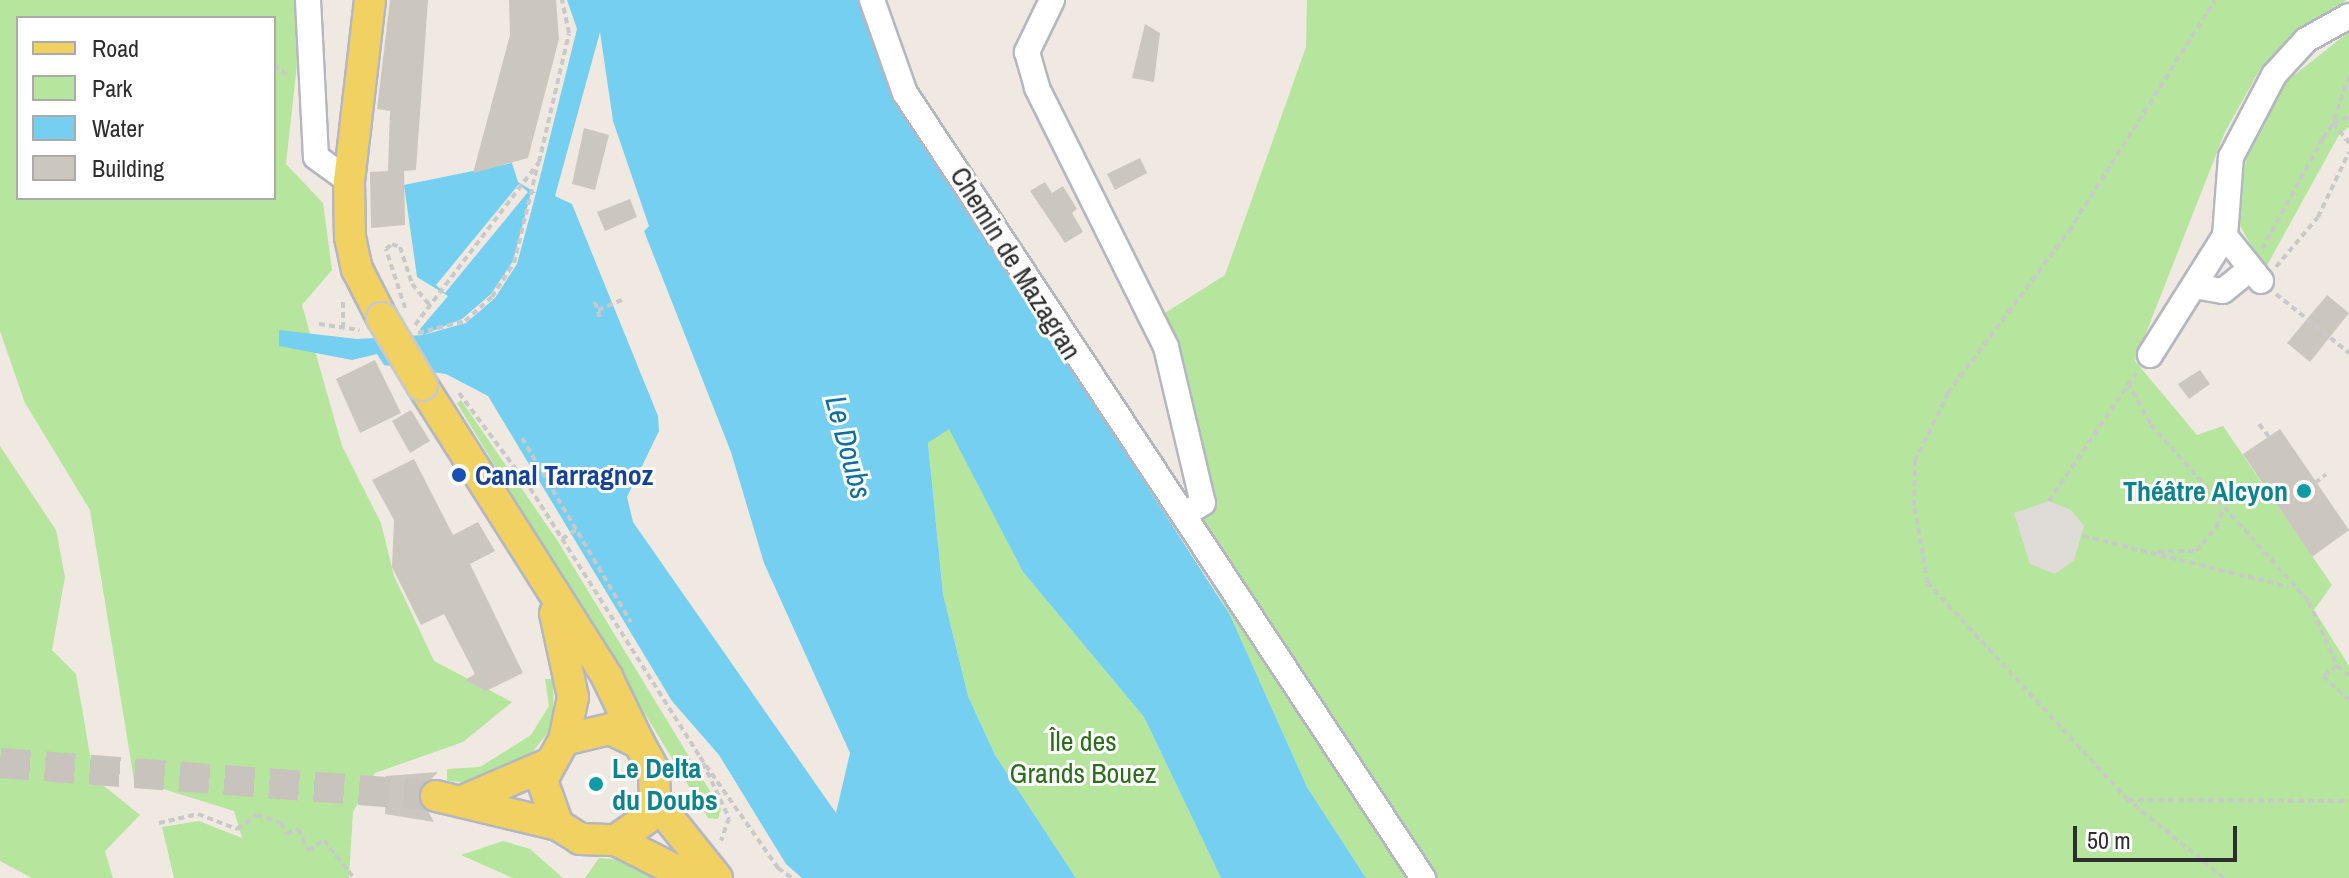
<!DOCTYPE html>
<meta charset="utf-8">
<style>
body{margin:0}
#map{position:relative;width:2349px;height:878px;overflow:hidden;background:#efe9e1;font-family:"Archivo Narrow",sans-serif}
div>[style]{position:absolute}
.green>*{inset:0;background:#b6e59e}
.plaza>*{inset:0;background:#dfdcd8}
.water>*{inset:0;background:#75cff0}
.pier>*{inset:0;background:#efe9e1}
.building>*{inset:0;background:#cbc7bf}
.major-tunnel>*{height:30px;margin-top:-15px;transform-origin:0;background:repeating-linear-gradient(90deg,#c8c4bd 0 30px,transparent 0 45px)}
.path>*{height:4px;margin-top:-2px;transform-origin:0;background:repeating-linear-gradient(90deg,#c9c9c9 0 6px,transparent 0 10px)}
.roads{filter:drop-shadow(2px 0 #b4b7c1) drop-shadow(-2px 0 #b4b7c1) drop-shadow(0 2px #b4b7c1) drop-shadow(0 -2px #b4b7c1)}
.minor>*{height:24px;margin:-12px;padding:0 12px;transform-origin:12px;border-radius:12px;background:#fff}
.major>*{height:30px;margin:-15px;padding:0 15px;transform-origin:15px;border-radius:15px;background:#f2d163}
.bridges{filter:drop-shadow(2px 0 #c9c9c9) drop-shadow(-2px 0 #c9c9c9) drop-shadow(0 2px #c9c9c9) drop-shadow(0 -2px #c9c9c9)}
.major-bridge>*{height:30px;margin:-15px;padding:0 15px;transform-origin:15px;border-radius:15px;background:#f2d163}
.dots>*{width:22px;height:22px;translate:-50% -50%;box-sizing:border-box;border:4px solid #fff;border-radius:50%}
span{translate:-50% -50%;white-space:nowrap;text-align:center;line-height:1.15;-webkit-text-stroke:6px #fff;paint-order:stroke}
.street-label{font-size:28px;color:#2e2e2e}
.transit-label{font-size:28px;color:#164399;font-weight:700}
.left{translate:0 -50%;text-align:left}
.culture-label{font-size:28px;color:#0d838f;font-weight:700}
.right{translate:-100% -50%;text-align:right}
.park-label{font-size:28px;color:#2c6e1b}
.water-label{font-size:30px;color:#0d6fa3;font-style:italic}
.legend{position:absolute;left:16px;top:16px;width:260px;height:184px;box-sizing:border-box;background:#fff;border:2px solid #ababab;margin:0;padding:10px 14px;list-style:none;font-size:24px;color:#2e2e2e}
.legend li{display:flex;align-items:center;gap:16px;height:40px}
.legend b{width:40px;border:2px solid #ababab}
.scale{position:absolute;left:2073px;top:826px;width:164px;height:36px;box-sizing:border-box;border:4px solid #2e2e2e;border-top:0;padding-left:10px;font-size:24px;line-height:28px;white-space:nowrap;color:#2e2e2e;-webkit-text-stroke:6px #fff;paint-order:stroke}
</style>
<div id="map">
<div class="green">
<i style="clip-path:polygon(evenodd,0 0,304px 0,286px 164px,323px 203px,332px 270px,302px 305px,342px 446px,381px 523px,394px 576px,434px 661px,512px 702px,463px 742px,375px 773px,353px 812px,349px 878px,174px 878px,162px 827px,199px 821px,242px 838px,234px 811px,134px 780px,90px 510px,25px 403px,0 331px,0 0,18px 18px,274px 18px,274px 198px,18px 198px,18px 18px)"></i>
<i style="clip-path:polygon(1307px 0,2347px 0,2297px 30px,2260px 69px,2225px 132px,2135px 361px,2197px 435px,2223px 426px,2332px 585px,2314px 610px,2349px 666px,2349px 878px,1366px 878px,1307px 787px,1230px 615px,1174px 522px,1215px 499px,1165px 313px,1225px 275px,1306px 47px)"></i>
<i style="clip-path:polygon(2349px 32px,2349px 127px,2339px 135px,2265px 269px,2240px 226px,2237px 198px,2248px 153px,2284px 83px)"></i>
<i style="clip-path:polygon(461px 400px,557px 540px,721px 809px,718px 819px,708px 818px,457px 403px)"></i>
<i style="clip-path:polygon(949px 428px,1023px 572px,1144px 717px,1221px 878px,1076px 878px,995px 755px,968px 696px,943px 594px,928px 443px)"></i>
<i style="clip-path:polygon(0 446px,56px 530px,65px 577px,52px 650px,76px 674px,94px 778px,140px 815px,105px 851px,113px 878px,32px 878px,0 861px)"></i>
<i style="clip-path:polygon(545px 679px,553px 679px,554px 725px,526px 760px,473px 783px,447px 781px,447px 769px,480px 767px,531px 735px,549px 706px)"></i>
<i style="clip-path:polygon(503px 841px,530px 849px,563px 878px,513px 878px,461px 855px)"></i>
<i style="clip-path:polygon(599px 858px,628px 860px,650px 869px,653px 878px,585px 878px)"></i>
</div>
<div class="plaza">
<i style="clip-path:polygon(2049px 501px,2071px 510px,2084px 526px,2074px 560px,2055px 574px,2030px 564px,2014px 513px)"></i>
</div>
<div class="water">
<i style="clip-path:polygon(evenodd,567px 0,858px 0,990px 243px,1230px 615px,1307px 787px,1366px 878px,1221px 878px,1144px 717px,1023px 572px,949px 429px,928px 443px,943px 594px,968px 696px,995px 755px,1076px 878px,802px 878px,786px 864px,719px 755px,672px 701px,488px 396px,446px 374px,384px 365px,377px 354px,352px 360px,279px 346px,279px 330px,357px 339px,423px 335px,420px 329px,448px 296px,417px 277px,404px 185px,512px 163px,518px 182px,536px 193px,577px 29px,567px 0,600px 32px,613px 121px,649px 226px,644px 231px,731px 452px,764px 563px,850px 753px,836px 813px,633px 522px,627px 497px,659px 431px,658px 416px,572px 204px,555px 196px,600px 32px)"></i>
</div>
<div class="pier">
<i style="clip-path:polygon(519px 184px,528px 192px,445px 293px,436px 285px)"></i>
<i style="clip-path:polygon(531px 193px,536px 193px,517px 264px,495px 298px,466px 323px,423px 335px,462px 319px,491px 294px,513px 261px)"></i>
</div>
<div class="building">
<i style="clip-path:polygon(390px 0,428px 0,416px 170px,404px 171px,405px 225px,371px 228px,370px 172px,388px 171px,390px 111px,377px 109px)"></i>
<i style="clip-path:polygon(509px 0,556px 0,559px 39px,528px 158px,473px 173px,510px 35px)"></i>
<i style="clip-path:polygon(1145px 24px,1160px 33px,1154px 82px,1132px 78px)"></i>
<i style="clip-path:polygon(584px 128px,609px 135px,595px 190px,572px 184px)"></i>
<i style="clip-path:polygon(1140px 158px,1147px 173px,1115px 190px,1107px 174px)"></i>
<i style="clip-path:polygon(1045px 182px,1052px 193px,1063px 186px,1077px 209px,1072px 213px,1083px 232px,1065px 243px,1030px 191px)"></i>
<i style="clip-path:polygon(630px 199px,637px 217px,605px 231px,597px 212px)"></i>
<i style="clip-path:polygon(2327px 295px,2349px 313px,2310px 362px,2287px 343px)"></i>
<i style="clip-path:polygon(375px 360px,401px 413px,360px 433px,336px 379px)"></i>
<i style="clip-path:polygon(2200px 370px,2210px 384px,2189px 399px,2178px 384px)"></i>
<i style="clip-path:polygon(411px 410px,430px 441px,410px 453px,392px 421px)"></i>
<i style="clip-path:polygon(2280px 429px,2349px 530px,2312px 557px,2243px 454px)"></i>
<i style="clip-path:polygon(414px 459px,453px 535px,478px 522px,495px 551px,470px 564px,523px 673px,486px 691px,465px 680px,475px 674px,444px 614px,421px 625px,392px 567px,394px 520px,372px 480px)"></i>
<i style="clip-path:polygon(438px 772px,418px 793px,434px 822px,385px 814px,386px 776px)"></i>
</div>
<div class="major-tunnel">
<i style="left:0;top:763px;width:437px;rotate:4.3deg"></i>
</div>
<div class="path">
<i style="left:274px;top:65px;width:21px;rotate:39deg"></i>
<i style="left:2349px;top:76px;width:50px;rotate:108.8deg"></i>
<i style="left:2333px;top:123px;width:26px;rotate:51deg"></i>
<i style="left:2262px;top:249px;width:127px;rotate:-61.2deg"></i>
<i style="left:2323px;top:138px;width:18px;rotate:-56deg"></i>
<i style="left:2333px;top:123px;width:17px;rotate:-21deg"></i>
<i style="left:2276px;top:267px;width:65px;rotate:-50deg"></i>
<i style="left:2318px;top:217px;width:72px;rotate:-64.5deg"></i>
<i style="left:2276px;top:294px;width:94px;rotate:38.9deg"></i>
<i style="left:343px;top:302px;width:26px;rotate:90deg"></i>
<i style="left:595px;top:302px;width:16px;rotate:72deg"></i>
<i style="left:405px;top:308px;width:62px;rotate:-107.9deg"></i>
<i style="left:386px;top:249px;width:8px;rotate:-40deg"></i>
<i style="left:392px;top:244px;width:9px;rotate:21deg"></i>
<i style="left:400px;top:247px;width:39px;rotate:72deg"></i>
<i style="left:412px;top:284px;width:26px;rotate:50deg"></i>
<i style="left:598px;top:310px;width:26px;rotate:-23deg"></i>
<i style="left:319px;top:324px;width:41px;rotate:8.3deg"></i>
<i style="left:415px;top:325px;width:205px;rotate:-52.7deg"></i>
<i style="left:539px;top:162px;width:132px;rotate:-76.9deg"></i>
<i style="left:569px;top:33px;width:34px;rotate:-102deg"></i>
<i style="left:418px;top:333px;width:49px;rotate:-14.3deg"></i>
<i style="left:465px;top:321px;width:36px;rotate:-42deg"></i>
<i style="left:492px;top:297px;width:40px;rotate:-57.1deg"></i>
<i style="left:514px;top:263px;width:102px;rotate:-76.4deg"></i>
<i style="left:2128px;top:383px;width:48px;rotate:61.3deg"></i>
<i style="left:2151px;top:425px;width:237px;rotate:48.2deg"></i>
<i style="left:2309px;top:602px;width:70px;rotate:66.4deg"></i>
<i style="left:2337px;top:666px;width:17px;rotate:144deg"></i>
<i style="left:2323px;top:676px;width:35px;rotate:43deg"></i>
<i style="left:459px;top:393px;width:119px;rotate:53.2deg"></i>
<i style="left:530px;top:488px;width:318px;rotate:57.7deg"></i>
<i style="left:700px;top:757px;width:136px;rotate:54.9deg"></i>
<i style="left:778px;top:868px;width:17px;rotate:36deg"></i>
<i style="left:2259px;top:424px;width:16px;rotate:52deg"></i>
<i style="left:522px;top:438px;width:214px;rotate:59.4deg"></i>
<i style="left:2315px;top:483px;width:14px;rotate:-39deg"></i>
<i style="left:2049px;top:501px;width:155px;rotate:-55.8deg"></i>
<i style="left:2083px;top:536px;width:212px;rotate:13.9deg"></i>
<i style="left:562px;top:539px;width:17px;rotate:-33deg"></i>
<i style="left:2158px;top:552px;width:38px;rotate:-2deg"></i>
<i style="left:2196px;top:551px;width:32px;rotate:-49deg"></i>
<i style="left:2217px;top:527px;width:20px;rotate:-72deg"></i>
<i style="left:2337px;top:666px;width:15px;rotate:37deg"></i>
<i style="left:703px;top:763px;width:61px;rotate:64.7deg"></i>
<i style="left:729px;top:818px;width:24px;rotate:109deg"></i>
<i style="left:2128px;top:800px;width:295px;rotate:-132.7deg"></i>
<i style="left:1928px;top:583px;width:78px;rotate:-100.3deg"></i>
<i style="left:1914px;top:506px;width:45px;rotate:-88.7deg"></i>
<i style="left:1915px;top:461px;width:76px;rotate:-64.1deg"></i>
<i style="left:1948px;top:393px;width:202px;rotate:-53.2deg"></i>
<i style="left:2069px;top:231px;width:273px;rotate:-57.7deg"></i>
<i style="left:159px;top:823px;width:40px;rotate:-13deg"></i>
<i style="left:198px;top:814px;width:42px;rotate:21deg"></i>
<i style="left:237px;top:829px;width:24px;rotate:-35deg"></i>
<i style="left:257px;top:815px;width:25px;rotate:18deg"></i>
<i style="left:281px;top:823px;width:13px;rotate:61deg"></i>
<i style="left:287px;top:834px;width:12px;rotate:-24deg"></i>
<i style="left:298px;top:829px;width:23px;rotate:65deg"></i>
<i style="left:308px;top:850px;width:19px;rotate:-32deg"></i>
<i style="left:324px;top:840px;width:48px;rotate:51.7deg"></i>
<i style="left:2224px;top:878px;width:124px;rotate:-140.9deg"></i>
<i style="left:2128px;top:800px;width:221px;rotate:0.3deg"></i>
</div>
<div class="roads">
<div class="minor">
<i style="left:308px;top:0;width:157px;rotate:87.1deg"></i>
<i style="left:316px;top:157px;width:41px;rotate:36deg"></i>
<i style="left:872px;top:0;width:99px;rotate:70.5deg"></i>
<i style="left:905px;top:93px;width:941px;rotate:56.58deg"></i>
<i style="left:1052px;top:0;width:58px;rotate:115.7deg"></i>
<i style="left:1027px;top:52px;width:37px;rotate:74deg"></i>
<i style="left:1037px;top:88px;width:289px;rotate:63.5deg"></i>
<i style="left:1166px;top:347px;width:160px;rotate:76.7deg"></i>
<i style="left:1203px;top:503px;width:21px;rotate:149deg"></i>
<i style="left:2261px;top:281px;width:58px;rotate:-128.7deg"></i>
<i style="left:2225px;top:236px;width:79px;rotate:-85.7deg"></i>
<i style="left:2231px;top:157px;width:93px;rotate:-62.3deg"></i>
<i style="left:2274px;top:75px;width:47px;rotate:-47.6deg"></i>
<i style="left:2306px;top:40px;width:49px;rotate:-29.2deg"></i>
<i style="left:2194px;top:286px;width:29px;rotate:10deg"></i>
<i style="left:2223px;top:291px;width:33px;rotate:-39deg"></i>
<i style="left:2150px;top:355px;width:141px;rotate:-57.8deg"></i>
</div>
<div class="major">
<i style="left:370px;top:0;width:182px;rotate:96.6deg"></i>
<i style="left:349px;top:181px;width:56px;rotate:89deg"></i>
<i style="left:350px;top:237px;width:33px;rotate:78deg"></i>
<i style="left:357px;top:269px;width:55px;rotate:63deg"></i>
<i style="left:422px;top:385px;width:346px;rotate:57.6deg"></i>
<i style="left:607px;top:677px;width:73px;rotate:64.1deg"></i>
<i style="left:555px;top:613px;width:86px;rotate:77.9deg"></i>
<i style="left:573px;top:697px;width:44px;rotate:101.8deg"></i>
<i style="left:436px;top:796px;width:125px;rotate:13.4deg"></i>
<i style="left:558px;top:825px;width:26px;rotate:32deg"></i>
<i style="left:580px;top:839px;width:36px;rotate:2deg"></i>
<i style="left:616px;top:840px;width:38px;rotate:-35deg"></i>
<i style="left:647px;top:818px;width:19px;rotate:-65deg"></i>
<i style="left:655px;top:801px;width:31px;rotate:-92deg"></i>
<i style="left:654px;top:770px;width:31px;rotate:-119deg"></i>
<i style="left:639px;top:743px;width:32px;rotate:-154deg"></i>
<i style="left:610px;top:729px;width:47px;rotate:166.6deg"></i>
<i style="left:564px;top:740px;width:46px;rotate:118.8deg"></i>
<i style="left:542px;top:780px;width:48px;rotate:70.4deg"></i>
<i style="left:467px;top:799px;width:86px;rotate:-23.3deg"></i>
<i style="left:655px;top:801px;width:99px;rotate:51.2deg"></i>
<i style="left:616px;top:840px;width:84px;rotate:26.9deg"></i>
</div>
</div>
<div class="bridges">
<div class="major-bridge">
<i style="left:382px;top:318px;width:78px;rotate:59.2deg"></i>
</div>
</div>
<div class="dots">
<i style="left:459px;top:475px;background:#1a4fb4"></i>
<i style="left:2304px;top:491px;background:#0f9aa8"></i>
<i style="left:596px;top:784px;background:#0f9aa8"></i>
</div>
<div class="street-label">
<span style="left:1016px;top:263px;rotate:58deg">Chemin de Mazagran</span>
</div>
<div class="transit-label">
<span class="left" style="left:475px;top:475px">Canal Tarragnoz</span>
</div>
<div class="culture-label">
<span class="right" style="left:2288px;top:491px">Théâtre Alcyon</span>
<span class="left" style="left:612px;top:784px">Le Delta<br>du Doubs</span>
</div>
<div class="park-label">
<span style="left:1083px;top:757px">Île des<br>Grands Bouez</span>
</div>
<div class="water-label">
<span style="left:849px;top:447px;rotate:75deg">Le Doubs</span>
</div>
<ul class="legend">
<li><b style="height:10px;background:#f2d163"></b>Road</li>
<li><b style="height:22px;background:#b6e59e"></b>Park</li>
<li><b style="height:22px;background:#75cff0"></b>Water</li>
<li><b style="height:22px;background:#cbc7bf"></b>Building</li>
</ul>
<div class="scale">50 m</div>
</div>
